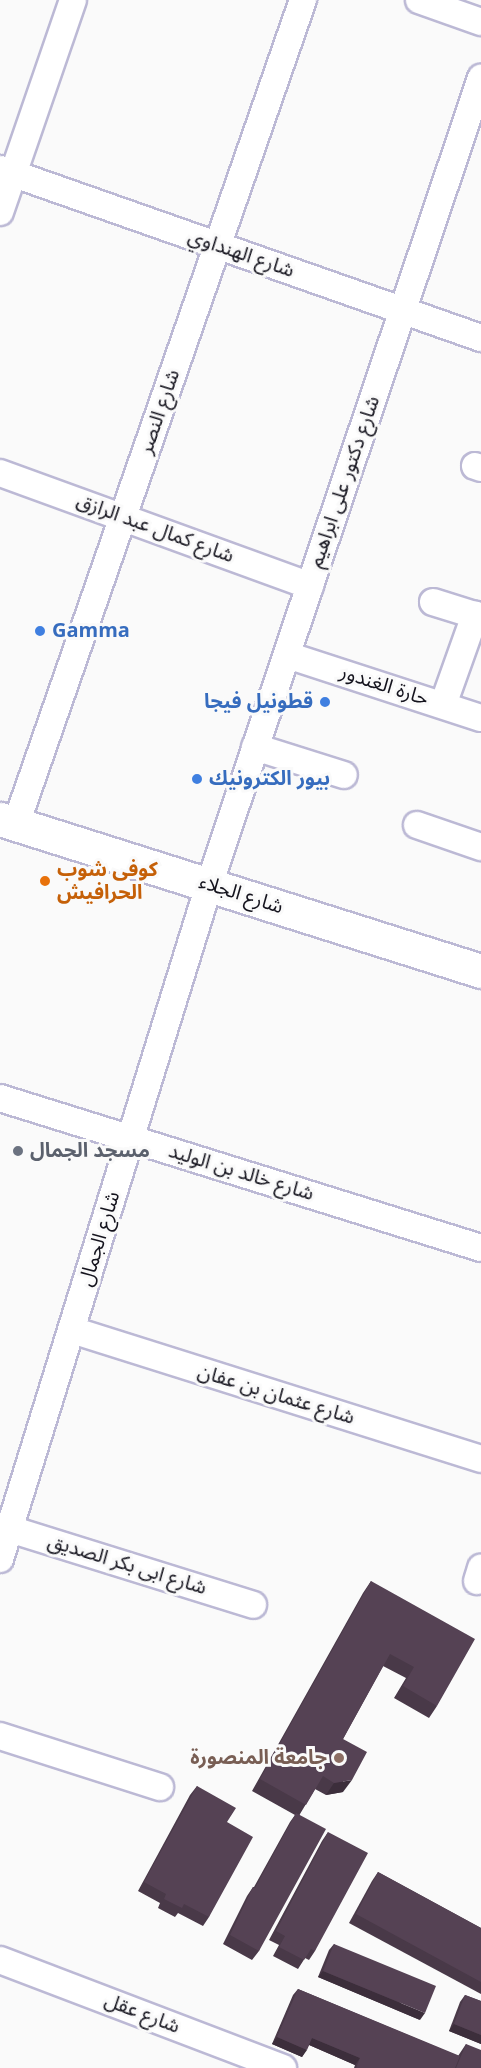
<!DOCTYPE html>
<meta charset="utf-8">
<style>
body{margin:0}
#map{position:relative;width:481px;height:2068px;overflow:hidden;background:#fafafa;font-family:Georgia,"Noto Sans Arabic",serif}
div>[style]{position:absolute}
.roads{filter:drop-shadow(2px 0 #bcb9d5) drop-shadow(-2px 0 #bcb9d5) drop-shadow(0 2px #bcb9d5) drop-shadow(0 -2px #bcb9d5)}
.minor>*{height:26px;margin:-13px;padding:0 13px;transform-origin:13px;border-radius:13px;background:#fff}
.secondary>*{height:33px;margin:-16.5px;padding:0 16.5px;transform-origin:16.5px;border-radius:16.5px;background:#fff}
.wall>*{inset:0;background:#493948}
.shaded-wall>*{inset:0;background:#3c2e3b}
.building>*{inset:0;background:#554254}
.dots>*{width:16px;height:16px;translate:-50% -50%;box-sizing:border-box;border:3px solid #fafafa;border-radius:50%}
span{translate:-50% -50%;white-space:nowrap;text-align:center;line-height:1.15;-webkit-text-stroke:6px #fafafa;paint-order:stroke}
.street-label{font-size:20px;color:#14131d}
.shop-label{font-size:20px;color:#366cbe;font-weight:700}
.left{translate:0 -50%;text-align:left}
.right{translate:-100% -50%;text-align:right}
.food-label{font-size:20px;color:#c56008;font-weight:700}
.worship-label{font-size:20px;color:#5b616d;font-weight:700}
.education-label{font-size:20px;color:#785e54;font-weight:700}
</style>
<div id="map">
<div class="roads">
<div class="minor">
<i style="left:419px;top:0;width:66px;rotate:19.5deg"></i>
<i style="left:0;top:169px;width:510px;rotate:19.36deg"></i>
<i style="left:0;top:212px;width:224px;rotate:-71deg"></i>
<i style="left:475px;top:466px;width:6px;rotate:18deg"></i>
<i style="left:0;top:473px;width:330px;rotate:20deg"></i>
<i style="left:433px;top:602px;width:50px;rotate:17.4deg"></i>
<i style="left:287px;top:655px;width:204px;rotate:18deg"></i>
<i style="left:443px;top:705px;width:96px;rotate:-70.4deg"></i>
<i style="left:255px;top:747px;width:93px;rotate:17.5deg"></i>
<i style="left:16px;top:824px;width:873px;rotate:-70.8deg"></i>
<i style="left:417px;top:825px;width:68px;rotate:19deg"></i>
<i style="left:0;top:1098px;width:504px;rotate:17.32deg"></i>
<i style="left:72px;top:1330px;width:429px;rotate:17.5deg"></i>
<i style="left:0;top:1526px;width:265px;rotate:17.3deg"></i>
<i style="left:0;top:1559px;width:706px;rotate:-72.77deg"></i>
<i style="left:209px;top:885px;width:852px;rotate:-71.37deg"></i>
<i style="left:477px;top:1581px;width:14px;rotate:-73deg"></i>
<i style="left:0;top:1736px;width:168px;rotate:17.7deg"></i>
<i style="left:0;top:1960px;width:303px;rotate:20.9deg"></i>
</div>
<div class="secondary">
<i style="left:0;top:819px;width:504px;rotate:17.54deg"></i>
</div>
</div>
<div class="wall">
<i style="clip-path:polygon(371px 1581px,437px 1706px,429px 1718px,394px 1698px,406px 1678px,383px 1666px,343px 1739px,343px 1792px,326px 1795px,315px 1789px,300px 1814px,259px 1951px,252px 1960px,223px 1944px,247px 1896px,253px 1887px,254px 1887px,290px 1822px,295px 1815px,252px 1791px,363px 1593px)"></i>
<i style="clip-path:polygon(197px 1786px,227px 1822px,209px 1917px,203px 1926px,178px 1913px,175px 1917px,158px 1908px,160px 1903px,138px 1891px,190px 1795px)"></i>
<i style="clip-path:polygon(328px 1832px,315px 1951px,309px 1960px,305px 1958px,298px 1969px,273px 1956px,279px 1945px,269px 1940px,322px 1841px)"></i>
<i style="clip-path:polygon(378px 1872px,481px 1928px,481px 1994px,349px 1923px,372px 1881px)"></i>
<i style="clip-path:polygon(334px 1944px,420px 2020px,318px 1977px,329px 1950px)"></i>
<i style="clip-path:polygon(298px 1989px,458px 2056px,466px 2044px,481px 2068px,354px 2068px,355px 2065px,309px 2045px,302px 2057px,272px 2044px,293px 1995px)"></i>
<i style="clip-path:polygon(465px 1995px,481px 2001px,481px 2044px,449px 2031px,460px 2002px)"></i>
</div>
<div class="shaded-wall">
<i style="clip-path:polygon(352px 1780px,343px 1792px,326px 1795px,334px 1783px)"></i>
<i style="clip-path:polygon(323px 1971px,425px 2013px,420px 2020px,318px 1977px)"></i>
<i style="clip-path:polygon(454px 2024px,481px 2035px,481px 2044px,449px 2031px)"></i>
<i style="clip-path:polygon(277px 2037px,307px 2050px,302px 2057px,272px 2044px)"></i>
<i style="clip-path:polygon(312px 2038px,360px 2058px,355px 2065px,307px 2044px)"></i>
</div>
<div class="building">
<i style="clip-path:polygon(371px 1581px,475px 1639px,437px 1706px,403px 1686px,414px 1667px,390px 1654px,343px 1739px,367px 1752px,352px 1780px,334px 1783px,323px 1776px,306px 1805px,260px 1779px)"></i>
<i style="clip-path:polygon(197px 1786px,236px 1808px,227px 1822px,253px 1837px,209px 1917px,184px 1904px,182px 1908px,164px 1899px,166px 1894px,144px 1882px)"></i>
<i style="clip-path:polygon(296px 1813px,326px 1829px,259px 1951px,230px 1935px,253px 1887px,255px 1888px)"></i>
<i style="clip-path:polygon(328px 1832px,368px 1853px,315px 1951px,311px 1949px,304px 1960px,279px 1947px,285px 1936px,276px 1931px)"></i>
<i style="clip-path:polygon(378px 1872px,481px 1928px,481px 1982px,356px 1914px)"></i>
<i style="clip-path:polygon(334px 1944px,436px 1986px,425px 2013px,323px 1971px)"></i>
<i style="clip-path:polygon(298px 1989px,460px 2056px,455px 2068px,356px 2068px,360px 2058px,312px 2038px,307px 2050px,277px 2037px)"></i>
<i style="clip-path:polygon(465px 1995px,481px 2001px,481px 2035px,454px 2024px)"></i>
<i style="clip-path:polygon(466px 2044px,481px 2050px,481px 2068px,456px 2068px)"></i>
</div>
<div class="dots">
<i style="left:40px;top:631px;background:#3f7fe0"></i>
<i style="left:325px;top:702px;background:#3f7fe0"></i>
<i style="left:197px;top:779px;background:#3f7fe0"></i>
<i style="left:45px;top:881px;background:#e8710a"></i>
<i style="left:18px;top:1151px;background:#6b7280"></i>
<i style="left:339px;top:1758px;background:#8d6e63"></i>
</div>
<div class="street-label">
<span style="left:241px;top:254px;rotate:19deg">شارع الهنداوي</span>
<span style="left:160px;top:412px;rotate:-71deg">شارع النصر</span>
<span style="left:345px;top:482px;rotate:-71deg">شارع دكتور على ابراهيم</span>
<span style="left:155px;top:529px;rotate:20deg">شارع كمال عبد الرازق</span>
<span style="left:384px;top:686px;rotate:18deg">حارة الغندور</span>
<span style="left:241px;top:895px;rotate:18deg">شارع الجلاء</span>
<span style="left:241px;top:1173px;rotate:17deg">شارع خالد بن الوليد</span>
<span style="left:100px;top:1239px;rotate:-73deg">شارع الجمال</span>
<span style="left:276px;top:1395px;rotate:17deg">شارع عثمان بن عفان</span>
<span style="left:127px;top:1565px;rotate:17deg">شارع ابى بكر الصديق</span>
<span style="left:142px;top:2014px;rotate:21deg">شارع عقل</span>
</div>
<div class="shop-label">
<span class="left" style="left:52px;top:631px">Gamma</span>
<span class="right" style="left:313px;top:702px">قطونيل فيجا</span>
<span class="left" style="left:209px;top:779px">بيور الكترونيك</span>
</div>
<div class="food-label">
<span class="left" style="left:57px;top:882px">كوفى شوب<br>الحرافيش</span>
</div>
<div class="worship-label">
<span class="left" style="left:30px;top:1151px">مسجد الجمال</span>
</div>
<div class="education-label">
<span class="right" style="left:327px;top:1758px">جامعة المنصورة</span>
</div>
</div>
